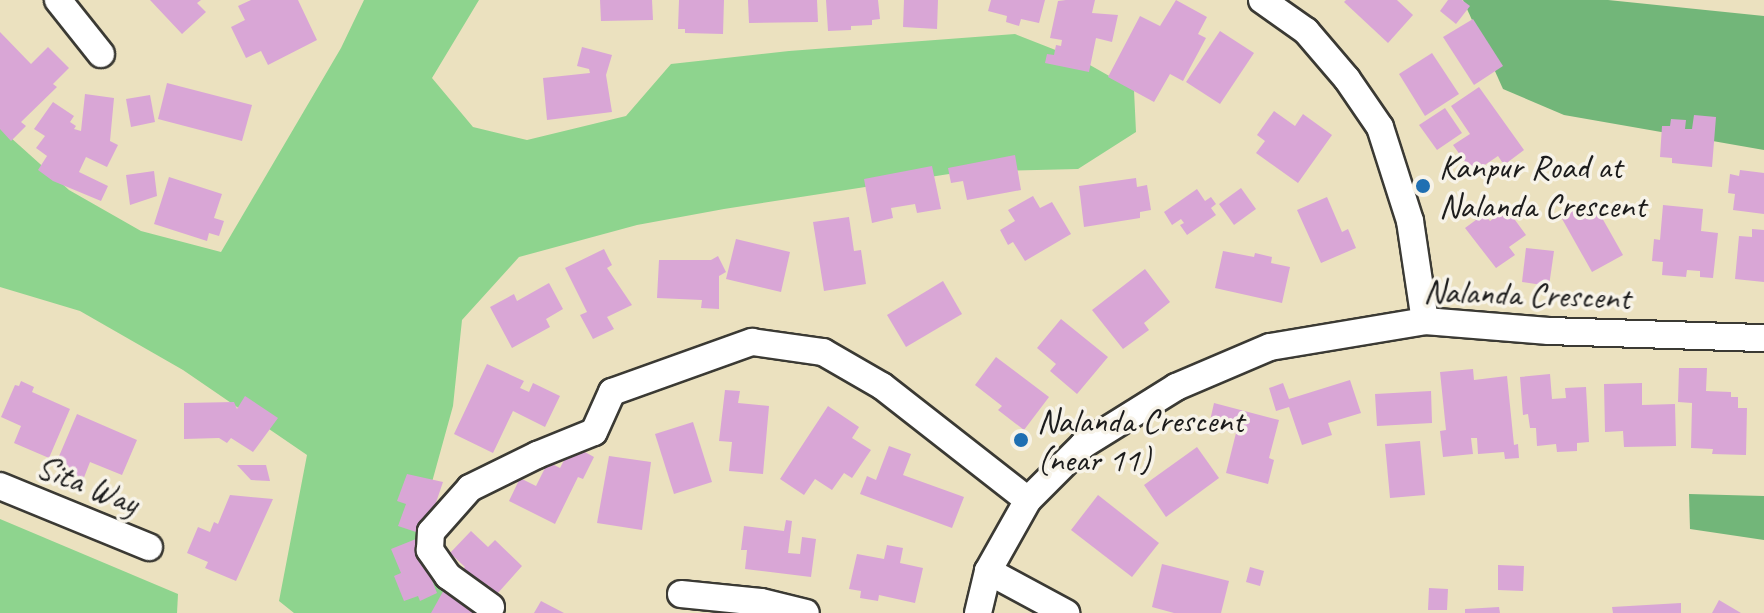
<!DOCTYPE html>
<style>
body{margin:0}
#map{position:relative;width:1764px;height:613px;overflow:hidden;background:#ebe1bf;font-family:Caveat,sans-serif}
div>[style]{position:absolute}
.green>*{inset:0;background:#8ed48e}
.forest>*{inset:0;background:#72b679}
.building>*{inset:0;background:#d9a6d6}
.roads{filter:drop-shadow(2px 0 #3b3a34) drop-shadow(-2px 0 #3b3a34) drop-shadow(0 2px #3b3a34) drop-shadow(0 -2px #3b3a34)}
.street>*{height:26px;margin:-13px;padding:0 13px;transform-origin:13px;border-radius:13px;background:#fff}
.dots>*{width:22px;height:22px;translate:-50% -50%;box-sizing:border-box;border:4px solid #f7f3e8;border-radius:50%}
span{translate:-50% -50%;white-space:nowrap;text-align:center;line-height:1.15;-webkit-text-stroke:7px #f7f3e8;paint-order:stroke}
.poi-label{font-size:34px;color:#1c1c1c}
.left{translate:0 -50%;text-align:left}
.street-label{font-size:34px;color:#1c1c1c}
</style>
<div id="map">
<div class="green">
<i style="clip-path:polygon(364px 0,479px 0,432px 78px,473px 127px,527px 140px,626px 116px,671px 64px,789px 51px,1015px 34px,1081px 60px,1134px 90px,1136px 132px,1078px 169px,962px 172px,724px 209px,637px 225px,519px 257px,462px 320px,453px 406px,421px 522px,493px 613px,294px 613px,279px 601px,307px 455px,183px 370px,80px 311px,0 287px,0 128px,69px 190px,141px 231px,221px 252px,341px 48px)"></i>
<i style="clip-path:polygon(0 519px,178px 594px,177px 613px,0 613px)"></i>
</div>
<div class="forest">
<i style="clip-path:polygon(1463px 0,1608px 0,1764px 16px,1764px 150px,1564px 115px,1503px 89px)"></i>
<i style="clip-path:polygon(1689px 494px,1764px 496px,1764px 540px,1690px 529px)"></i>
</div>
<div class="building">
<i style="clip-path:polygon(150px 0,201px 0,197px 3px,206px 12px,182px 34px)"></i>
<i style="clip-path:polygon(251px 0,298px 0,317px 40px,268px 65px,261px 51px,246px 58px,231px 27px,245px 20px,238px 6px)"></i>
<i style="clip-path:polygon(600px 0,652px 0,653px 20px,601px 21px)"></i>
<i style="clip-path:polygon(679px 0,724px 0,723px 34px,685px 33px,685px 29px,678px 29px)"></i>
<i style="clip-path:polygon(748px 0,817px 0,818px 22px,749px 23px)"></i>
<i style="clip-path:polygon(826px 0,878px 0,880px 19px,872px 20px,872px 25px,851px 26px,851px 30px,828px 31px)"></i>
<i style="clip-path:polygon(904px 0,938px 0,937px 29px,903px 27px)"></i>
<i style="clip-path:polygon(991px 0,1045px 0,1039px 23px,1021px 19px,1019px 26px,1006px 22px,1007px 16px,988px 11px)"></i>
<i style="clip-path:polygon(1066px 0,1095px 0,1092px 13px,1118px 15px,1112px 42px,1096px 38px,1089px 72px,1045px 63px,1047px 54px,1054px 55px,1056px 45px,1061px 46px,1062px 40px,1050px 38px,1058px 1px)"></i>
<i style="clip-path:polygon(1176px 0,1207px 17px,1198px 34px,1206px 38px,1183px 81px,1170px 74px,1154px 102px,1108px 77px,1140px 16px,1160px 26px)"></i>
<i style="clip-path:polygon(1346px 0,1397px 0,1413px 15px,1388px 43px,1344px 2px)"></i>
<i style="clip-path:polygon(1448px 0,1462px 0,1470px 6px,1456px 24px,1440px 11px)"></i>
<i style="clip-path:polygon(1473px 19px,1503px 66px,1474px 85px,1443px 37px)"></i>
<i style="clip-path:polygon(1220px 31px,1254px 53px,1220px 104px,1186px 82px)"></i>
<i style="clip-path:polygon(0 32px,31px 64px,48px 47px,69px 68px,53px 84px,57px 87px,21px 122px,26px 126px,11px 141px,0 129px)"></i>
<i style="clip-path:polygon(582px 47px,612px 55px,606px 75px,612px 112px,547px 120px,543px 78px,590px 73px,589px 69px,577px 66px)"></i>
<i style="clip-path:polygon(1432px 53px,1459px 94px,1425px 116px,1399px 74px)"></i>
<i style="clip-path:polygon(167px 83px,252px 105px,242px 141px,158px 119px)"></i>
<i style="clip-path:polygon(1479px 87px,1524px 150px,1504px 165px,1498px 156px,1473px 173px,1453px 145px,1470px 134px,1451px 106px)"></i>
<i style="clip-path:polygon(85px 94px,114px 98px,110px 141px,118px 145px,107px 167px,86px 157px,79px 172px,108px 186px,101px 201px,53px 181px,38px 170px,47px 156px,36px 148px,45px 136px,34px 129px,53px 102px,74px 116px,70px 122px,76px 126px,74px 129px,81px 131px)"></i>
<i style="clip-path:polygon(150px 95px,155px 122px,131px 127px,126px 99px)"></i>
<i style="clip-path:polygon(1445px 108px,1462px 133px,1437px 150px,1419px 125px)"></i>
<i style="clip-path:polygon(1274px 111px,1295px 126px,1303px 114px,1332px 135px,1298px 183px,1256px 153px,1265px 141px,1257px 135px)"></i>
<i style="clip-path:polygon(1694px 115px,1716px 117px,1712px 167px,1672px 163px,1672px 158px,1660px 157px,1662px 126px,1670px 126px,1671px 119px,1686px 120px,1685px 129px,1692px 129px)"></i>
<i style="clip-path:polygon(1015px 155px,1021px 190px,967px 200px,963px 181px,951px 183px,948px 168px)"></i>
<i style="clip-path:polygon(932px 166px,941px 209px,917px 213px,915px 204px,891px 208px,893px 218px,872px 223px,864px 179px)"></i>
<i style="clip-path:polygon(1740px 170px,1764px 173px,1764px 214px,1733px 210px,1735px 194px,1728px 193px,1730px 174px,1739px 176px)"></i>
<i style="clip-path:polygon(154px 171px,157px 196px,130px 205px,126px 175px)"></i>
<i style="clip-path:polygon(169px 177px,222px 194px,214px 218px,224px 221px,219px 236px,209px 233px,207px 241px,154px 224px)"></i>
<i style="clip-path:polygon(1136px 178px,1137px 187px,1147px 185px,1151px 210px,1140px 212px,1140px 218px,1084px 227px,1079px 186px)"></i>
<i style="clip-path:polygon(1241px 188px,1256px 209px,1234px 225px,1219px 204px)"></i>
<i style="clip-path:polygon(1197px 189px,1205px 201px,1211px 197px,1216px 204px,1211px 208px,1216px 215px,1187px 235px,1180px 225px,1184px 223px,1181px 219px,1172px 225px,1164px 212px)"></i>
<i style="clip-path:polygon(1033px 196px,1040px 208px,1052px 202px,1071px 234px,1025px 261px,1013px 242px,1008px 245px,1000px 230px,1015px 221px,1008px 210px)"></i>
<i style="clip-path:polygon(1327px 197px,1342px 232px,1348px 229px,1356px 248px,1321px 263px,1297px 210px)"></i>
<i style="clip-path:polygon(1592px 200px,1623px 255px,1592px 272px,1561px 217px)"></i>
<i style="clip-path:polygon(1663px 205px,1703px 209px,1701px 231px,1718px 233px,1713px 278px,1700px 277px,1700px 271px,1687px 270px,1686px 277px,1662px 275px,1663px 262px,1652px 261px,1654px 239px,1660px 240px)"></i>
<i style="clip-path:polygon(1507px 209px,1526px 235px,1509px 247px,1515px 255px,1496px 268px,1465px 228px,1484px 214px,1490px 221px)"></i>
<i style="clip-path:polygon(849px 217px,854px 251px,861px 250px,866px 284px,824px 291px,813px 222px)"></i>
<i style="clip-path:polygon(1752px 229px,1764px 230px,1764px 282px,1735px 279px,1739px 236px,1752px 237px)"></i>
<i style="clip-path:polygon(736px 239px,790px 252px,781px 292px,726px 279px)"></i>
<i style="clip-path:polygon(1526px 248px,1554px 251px,1549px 286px,1522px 282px)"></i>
<i style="clip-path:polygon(604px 249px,612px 265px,607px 268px,632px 305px,607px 317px,614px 329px,593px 339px,580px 315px,587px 312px,565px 268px)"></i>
<i style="clip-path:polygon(1223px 251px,1254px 257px,1255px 253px,1272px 257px,1271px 263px,1290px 267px,1282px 303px,1215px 288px)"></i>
<i style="clip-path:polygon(718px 256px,726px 272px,719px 276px,719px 309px,701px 308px,702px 300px,657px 298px,659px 260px,711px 260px)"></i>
<i style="clip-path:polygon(1145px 269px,1170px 302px,1144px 323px,1149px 330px,1123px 349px,1092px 310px)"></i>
<i style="clip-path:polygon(943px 281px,962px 314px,906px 347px,887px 315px)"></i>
<i style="clip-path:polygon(549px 283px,563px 309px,546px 319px,550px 327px,512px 348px,490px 307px,514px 294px,517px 301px)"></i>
<i style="clip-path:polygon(1061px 319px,1108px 357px,1077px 394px,1050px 371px,1056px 364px,1037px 348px)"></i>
<i style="clip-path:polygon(996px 357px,1049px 397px,1024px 430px,998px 410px,1002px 406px,975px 385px)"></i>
<i style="clip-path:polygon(487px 364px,524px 381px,520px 388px,529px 392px,533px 383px,560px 396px,545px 427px,513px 411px,493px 453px,454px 434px)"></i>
<i style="clip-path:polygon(1679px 368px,1707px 368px,1706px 391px,1731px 392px,1731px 397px,1738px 397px,1738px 408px,1747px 408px,1746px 455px,1712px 454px,1713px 449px,1691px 448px,1692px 403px,1678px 402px)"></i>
<i style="clip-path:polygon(1473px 369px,1474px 380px,1507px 376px,1514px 445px,1518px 444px,1519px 458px,1505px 459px,1504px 452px,1478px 454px,1477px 438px,1471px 438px,1473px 454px,1443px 457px,1440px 431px,1446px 430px,1440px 372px)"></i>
<i style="clip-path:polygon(1550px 374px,1552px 399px,1566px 398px,1565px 388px,1586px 387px,1589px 442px,1577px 443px,1577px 451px,1557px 452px,1556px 444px,1537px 446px,1536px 428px,1530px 428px,1528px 414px,1523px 415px,1520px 377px)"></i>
<i style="clip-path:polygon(1350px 380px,1361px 413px,1328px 423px,1332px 435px,1302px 445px,1289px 407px,1276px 411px,1269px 388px,1283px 383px,1289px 399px)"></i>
<i style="clip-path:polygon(21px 381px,34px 387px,32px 392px,70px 409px,49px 458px,14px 443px,21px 426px,1px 417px,15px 385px,19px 386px)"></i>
<i style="clip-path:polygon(1642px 383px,1642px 405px,1675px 404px,1676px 446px,1624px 447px,1623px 431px,1605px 432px,1604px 384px)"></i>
<i style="clip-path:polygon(725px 390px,740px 391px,738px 403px,769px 406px,763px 474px,729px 471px,732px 442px,719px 441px)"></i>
<i style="clip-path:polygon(1431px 391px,1432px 423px,1377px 426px,1375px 394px)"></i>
<i style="clip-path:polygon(245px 396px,278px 418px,253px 452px,231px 438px,227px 443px,219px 438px,184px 439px,184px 403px,234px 402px,237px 409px)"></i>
<i style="clip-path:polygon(1214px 403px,1279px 420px,1269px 458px,1274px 460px,1268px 484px,1226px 473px,1236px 433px,1209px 425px)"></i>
<i style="clip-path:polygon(828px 406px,859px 427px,852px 438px,871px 450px,852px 478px,844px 473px,832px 490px,815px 479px,804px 495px,780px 479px)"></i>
<i style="clip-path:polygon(77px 414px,137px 440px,122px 475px,90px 462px,83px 480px,54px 468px)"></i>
<i style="clip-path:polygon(693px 422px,712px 482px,674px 494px,655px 434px)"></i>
<i style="clip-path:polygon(1420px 441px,1425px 495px,1390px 498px,1385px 444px)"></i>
<i style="clip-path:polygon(572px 445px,594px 457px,583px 479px,578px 477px,555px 524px,509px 501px,520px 478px,536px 486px,548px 462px,560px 468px)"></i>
<i style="clip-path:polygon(889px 446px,911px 454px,903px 475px,964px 497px,952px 528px,860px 494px,867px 476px,876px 480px)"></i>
<i style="clip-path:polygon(1197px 447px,1219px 478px,1166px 517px,1144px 485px)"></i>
<i style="clip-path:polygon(609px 456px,651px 462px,642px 530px,597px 523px)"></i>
<i style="clip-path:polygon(237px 465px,266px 465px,270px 481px,251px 480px)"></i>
<i style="clip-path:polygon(407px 474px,443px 482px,425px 535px,398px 526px,406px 504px,397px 501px)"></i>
<i style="clip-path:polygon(230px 495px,273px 499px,236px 581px,205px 568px,208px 562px,187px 553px,198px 527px,210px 532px,214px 522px,218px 524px)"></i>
<i style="clip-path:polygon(1098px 495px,1159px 543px,1132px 577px,1071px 530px)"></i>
<i style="clip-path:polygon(786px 520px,792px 521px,788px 553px,800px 554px,802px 537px,816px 539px,811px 577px,745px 569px,747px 550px,741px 550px,744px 526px,784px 531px)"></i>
<i style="clip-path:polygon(471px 531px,488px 547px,495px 540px,522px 566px,497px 594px,488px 585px,482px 591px,461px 571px,465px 567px,450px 553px)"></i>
<i style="clip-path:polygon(416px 539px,437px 593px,420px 601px,418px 596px,404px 601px,394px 576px,401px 573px,391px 549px)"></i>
<i style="clip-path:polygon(887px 545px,903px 548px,900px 563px,923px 568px,915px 603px,879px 595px,878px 601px,860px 598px,861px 591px,849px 589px,857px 554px,884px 559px)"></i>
<i style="clip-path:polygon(1162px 564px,1229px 581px,1221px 613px,1174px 613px,1152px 607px)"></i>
<i style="clip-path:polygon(1498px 565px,1524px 566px,1523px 591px,1498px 590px)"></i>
<i style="clip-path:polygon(1250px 567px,1264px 571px,1260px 586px,1246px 582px)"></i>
<i style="clip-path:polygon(445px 588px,488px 613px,431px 613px)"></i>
<i style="clip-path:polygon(1429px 588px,1448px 589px,1447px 610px,1428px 610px)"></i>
<i style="clip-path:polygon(1719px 600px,1741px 613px,1712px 613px)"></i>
<i style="clip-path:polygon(541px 601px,564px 613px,534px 613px)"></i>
<i style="clip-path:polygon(1681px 603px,1681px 613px,1613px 613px,1612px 607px)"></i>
<i style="clip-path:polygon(1499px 607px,1500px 613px,1465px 613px,1465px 609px)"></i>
</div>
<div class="roads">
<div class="street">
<i style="left:58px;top:0;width:69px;rotate:51.5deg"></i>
<i style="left:1262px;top:0;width:54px;rotate:35.2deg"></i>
<i style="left:1306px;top:31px;width:63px;rotate:49.5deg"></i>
<i style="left:1347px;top:79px;width:58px;rotate:55.5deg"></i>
<i style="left:1380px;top:127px;width:99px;rotate:72.3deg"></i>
<i style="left:1410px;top:221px;width:101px;rotate:81.5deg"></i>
<i style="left:0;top:486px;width:161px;rotate:22.3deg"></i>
<i style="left:988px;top:571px;width:89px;rotate:28.3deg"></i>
<i style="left:681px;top:594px;width:80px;rotate:5.7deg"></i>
<i style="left:761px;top:602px;width:46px;rotate:13.7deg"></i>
<i style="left:491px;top:607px;width:53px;rotate:-144.2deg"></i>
<i style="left:448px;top:576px;width:32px;rotate:-125deg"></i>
<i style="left:430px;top:550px;width:18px;rotate:-87deg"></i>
<i style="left:431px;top:532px;width:59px;rotate:-48.4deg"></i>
<i style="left:470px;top:488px;width:75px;rotate:-26.2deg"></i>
<i style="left:537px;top:455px;width:61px;rotate:-22deg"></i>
<i style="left:594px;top:432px;width:44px;rotate:-65.8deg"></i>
<i style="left:612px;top:392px;width:149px;rotate:-19.7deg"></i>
<i style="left:752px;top:342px;width:72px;rotate:8deg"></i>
<i style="left:823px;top:352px;width:68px;rotate:30deg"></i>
<i style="left:882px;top:386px;width:185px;rotate:38deg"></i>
<i style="left:978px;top:613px;width:43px;rotate:-76.6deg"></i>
<i style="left:988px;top:571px;width:81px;rotate:-60.6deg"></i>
<i style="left:1028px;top:500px;width:78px;rotate:-45deg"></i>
<i style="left:1083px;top:445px;width:110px;rotate:-31.9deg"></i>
<i style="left:1176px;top:387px;width:102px;rotate:-23.1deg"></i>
<i style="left:1270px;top:347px;width:157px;rotate:-9.5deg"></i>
<i style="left:1425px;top:321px;width:124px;rotate:4.6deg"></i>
<i style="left:1549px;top:331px;width:215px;rotate:1.9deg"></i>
</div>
</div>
<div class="dots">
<i style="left:1423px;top:186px;background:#1f6fb2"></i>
<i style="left:1021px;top:440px;background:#1f6fb2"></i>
</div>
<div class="poi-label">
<span class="left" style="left:1439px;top:186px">Kanpur Road at<br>Nalanda Crescent</span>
<span class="left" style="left:1037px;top:440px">Nalanda Crescent<br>(near 11)</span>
</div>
<div class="street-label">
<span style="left:1527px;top:294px;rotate:2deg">Nalanda Crescent</span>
<span style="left:88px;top:484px;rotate:22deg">Sita Way</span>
</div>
</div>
